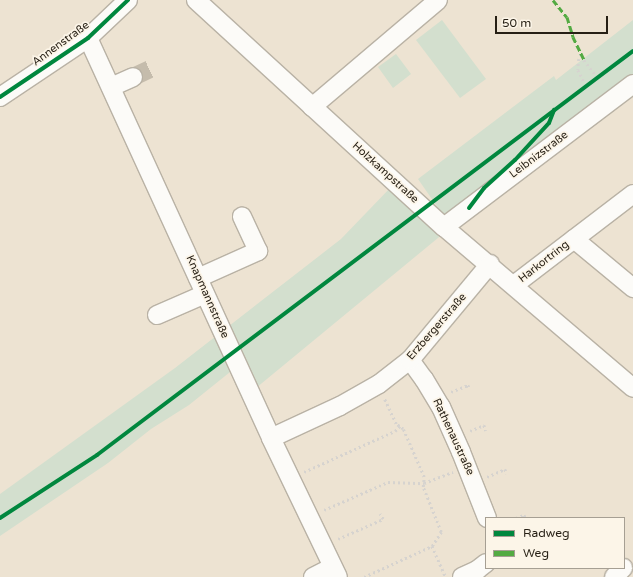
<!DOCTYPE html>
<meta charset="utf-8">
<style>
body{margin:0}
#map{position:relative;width:633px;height:577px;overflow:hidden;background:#ede3d2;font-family:"Varela Round",sans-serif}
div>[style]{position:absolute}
.green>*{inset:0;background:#d3dfce}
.minor-tunnel>*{height:18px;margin-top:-9px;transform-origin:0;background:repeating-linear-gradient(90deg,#c5bcac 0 18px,transparent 0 27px)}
.path>*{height:2.5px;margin-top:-1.25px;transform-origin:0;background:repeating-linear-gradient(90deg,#d6d3cf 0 2px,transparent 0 5px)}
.roads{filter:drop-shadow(1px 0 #b9b2a5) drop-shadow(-1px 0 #b9b2a5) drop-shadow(0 1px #b9b2a5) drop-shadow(0 -1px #b9b2a5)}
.minor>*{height:18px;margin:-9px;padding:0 9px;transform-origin:9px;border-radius:9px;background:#fcfbf8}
.quiet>*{height:3px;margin-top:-1.5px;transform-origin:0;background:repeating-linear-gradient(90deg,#53aa42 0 6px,transparent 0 9px)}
.cycleway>*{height:4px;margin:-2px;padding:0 2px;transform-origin:2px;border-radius:2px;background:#00873e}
span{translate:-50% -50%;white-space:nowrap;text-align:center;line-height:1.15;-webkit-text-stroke:3.5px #fcf5e8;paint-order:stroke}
.street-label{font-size:11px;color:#261f14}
.legend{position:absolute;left:485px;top:517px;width:140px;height:52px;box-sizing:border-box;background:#fcf5e8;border:1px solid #a69f93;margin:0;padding:5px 7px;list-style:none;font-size:12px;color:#261f14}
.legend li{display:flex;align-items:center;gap:8px;height:20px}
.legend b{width:20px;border:1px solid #a69f93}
.scale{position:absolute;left:495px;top:16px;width:113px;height:18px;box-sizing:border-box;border:2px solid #261f14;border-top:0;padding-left:5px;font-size:12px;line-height:14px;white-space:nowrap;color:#261f14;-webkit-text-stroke:3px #fcf5e8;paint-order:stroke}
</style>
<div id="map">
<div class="green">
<i style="clip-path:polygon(442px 20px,486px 79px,460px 98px,416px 40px)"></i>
<i style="clip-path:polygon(633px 20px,633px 74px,445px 218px,418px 179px,554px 76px,556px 80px)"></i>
<i style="clip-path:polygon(396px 54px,411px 74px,393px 88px,378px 67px)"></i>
<i style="clip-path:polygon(392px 186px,444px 233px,256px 388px,245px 360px,189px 405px,151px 429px,108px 463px,0 536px,0 494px,175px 368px,341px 239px)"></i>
</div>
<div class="minor-tunnel">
<i style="left:133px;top:77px;width:21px;rotate:-25deg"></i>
</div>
<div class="path">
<i style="left:581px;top:54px;width:5px;rotate:112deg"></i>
<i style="left:579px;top:59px;width:11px;rotate:95deg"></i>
<i style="left:578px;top:70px;width:13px;rotate:63deg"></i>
<i style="left:584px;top:60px;width:18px;rotate:52deg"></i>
<i style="left:451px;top:392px;width:18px;rotate:-22deg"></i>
<i style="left:468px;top:385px;width:4px;rotate:63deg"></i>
<i style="left:470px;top:431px;width:15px;rotate:-23deg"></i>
<i style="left:484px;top:425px;width:6px;rotate:72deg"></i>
<i style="left:304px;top:472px;width:100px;rotate:-24.3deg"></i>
<i style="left:395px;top:431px;width:7px;rotate:-45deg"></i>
<i style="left:487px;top:477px;width:20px;rotate:-24deg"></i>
<i style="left:505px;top:469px;width:5px;rotate:68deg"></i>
<i style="left:324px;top:510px;width:70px;rotate:-23.6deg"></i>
<i style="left:388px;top:482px;width:36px;rotate:2deg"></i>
<i style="left:424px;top:483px;width:31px;rotate:-21deg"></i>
<i style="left:516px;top:518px;width:9px;rotate:-21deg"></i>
<i style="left:524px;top:515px;width:4px;rotate:56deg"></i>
<i style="left:338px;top:539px;width:49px;rotate:-24deg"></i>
<i style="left:383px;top:519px;width:6px;rotate:-121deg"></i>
<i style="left:432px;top:546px;width:34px;rotate:66deg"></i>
<i style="left:364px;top:577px;width:75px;rotate:-24.5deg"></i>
<i style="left:432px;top:546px;width:17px;rotate:-57deg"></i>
<i style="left:441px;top:532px;width:48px;rotate:-111.8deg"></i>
<i style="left:423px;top:487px;width:10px;rotate:-84deg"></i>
<i style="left:424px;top:477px;width:52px;rotate:-113.6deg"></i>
<i style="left:403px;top:429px;width:9px;rotate:-144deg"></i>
<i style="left:396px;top:424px;width:29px;rotate:-115deg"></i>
</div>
<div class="roads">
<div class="minor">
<i style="left:196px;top:0;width:336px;rotate:42.5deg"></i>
<i style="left:444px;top:227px;width:248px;rotate:40.4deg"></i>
<i style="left:88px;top:38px;width:440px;rotate:65.4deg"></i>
<i style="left:271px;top:438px;width:154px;rotate:64.3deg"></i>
<i style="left:111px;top:87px;width:24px;rotate:-24deg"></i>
<i style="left:0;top:97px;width:106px;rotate:-33.8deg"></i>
<i style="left:88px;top:38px;width:55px;rotate:-43.5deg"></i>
<i style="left:312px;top:107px;width:165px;rotate:-40.3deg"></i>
<i style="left:444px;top:227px;width:237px;rotate:-37.1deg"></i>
<i style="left:574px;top:239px;width:77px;rotate:39.7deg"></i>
<i style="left:198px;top:278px;width:66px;rotate:-24.2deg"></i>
<i style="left:258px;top:251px;width:38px;rotate:-115deg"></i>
<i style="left:514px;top:285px;width:150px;rotate:-37.4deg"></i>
<i style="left:157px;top:315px;width:52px;rotate:-23.6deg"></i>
<i style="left:410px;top:360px;width:24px;rotate:54deg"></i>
<i style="left:424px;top:379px;width:33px;rotate:59deg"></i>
<i style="left:441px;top:407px;width:49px;rotate:66deg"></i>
<i style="left:461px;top:452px;width:71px;rotate:68.5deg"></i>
<i style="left:271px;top:438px;width:76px;rotate:-24.9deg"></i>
<i style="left:340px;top:406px;width:45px;rotate:-29.4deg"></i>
<i style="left:379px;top:384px;width:39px;rotate:-38deg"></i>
<i style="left:410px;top:360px;width:125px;rotate:-50.2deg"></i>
<i style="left:313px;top:577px;width:22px;rotate:-27deg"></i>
<i style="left:462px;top:577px;width:17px;rotate:-25deg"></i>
<i style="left:477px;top:570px;width:11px;rotate:-38deg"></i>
<i style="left:614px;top:577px;width:13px;rotate:-45deg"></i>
</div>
</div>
<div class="quiet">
<i style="left:553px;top:0;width:22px;rotate:51deg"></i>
<i style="left:567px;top:17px;width:21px;rotate:73deg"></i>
<i style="left:573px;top:37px;width:25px;rotate:64deg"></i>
</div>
<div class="cycleway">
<i style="left:0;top:97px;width:106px;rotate:-33.8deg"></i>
<i style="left:88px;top:38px;width:55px;rotate:-43.5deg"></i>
<i style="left:469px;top:208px;width:25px;rotate:-53deg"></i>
<i style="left:484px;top:188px;width:42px;rotate:-42.1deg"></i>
<i style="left:515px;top:160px;width:50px;rotate:-47.4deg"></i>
<i style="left:549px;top:123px;width:14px;rotate:-69deg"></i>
<i style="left:0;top:518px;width:116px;rotate:-33deg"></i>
<i style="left:97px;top:455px;width:671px;rotate:-37.01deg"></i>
</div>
<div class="street-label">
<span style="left:61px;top:44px;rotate:-36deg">Annenstraße</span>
<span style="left:539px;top:155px;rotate:-37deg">Leibnizstraße</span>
<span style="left:385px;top:173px;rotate:42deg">Holzkampstraße</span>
<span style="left:544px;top:262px;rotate:-38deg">Harkortring</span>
<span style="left:207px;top:297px;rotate:66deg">Knapmannstraße</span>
<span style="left:437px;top:327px;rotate:-49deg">Erzbergerstraße</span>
<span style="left:453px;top:437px;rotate:65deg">Rathenaustraße</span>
</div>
<ul class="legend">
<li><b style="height:5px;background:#00873e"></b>Radweg</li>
<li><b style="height:5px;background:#53aa42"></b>Weg</li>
</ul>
<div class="scale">50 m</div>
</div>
